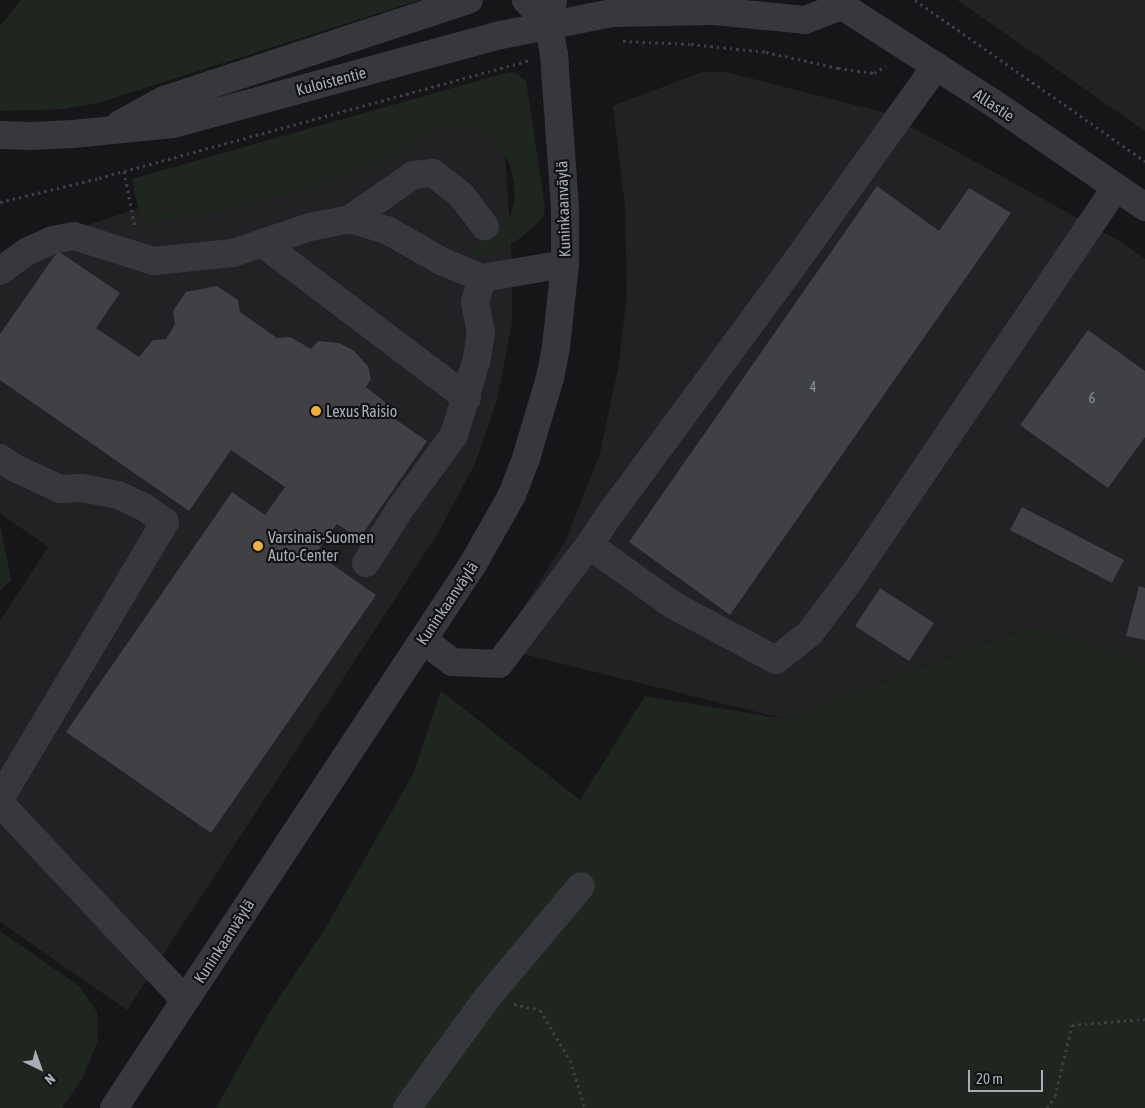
<!DOCTYPE html>
<meta charset="utf-8">
<style>
body{margin:0}
#map{position:relative;width:1145px;height:1108px;overflow:hidden;background:#161618;font-family:"Asap Condensed",sans-serif}
div>[style]{position:absolute}
.built>*{inset:0;background:#222225}
.green>*{inset:0;background:#1e261f}
.building>*{inset:0;background:#404145}
.path>*{height:3px;margin-top:-1.5px;transform-origin:0;background:repeating-linear-gradient(90deg,#3d3f44 0 2.5px,transparent 0 6.5px)}
.minor>*{height:28px;margin:-14px;padding:0 14px;transform-origin:14px;border-radius:14px;background:#37383d}
.dots>*{width:14px;height:14px;translate:-50% -50%;box-sizing:border-box;border:2px solid #111113;border-radius:50%}
span{translate:-50% -50%;white-space:nowrap;text-align:center;line-height:1.15;-webkit-text-stroke:4.5px #111113;paint-order:stroke}
.number-label{font-size:14px;color:#8e929b}
.number-label span{-webkit-text-stroke-width:0}
.street-label{font-size:16px;color:#a8adb8}
.poi-label{font-size:16px;color:#a8adb8}
.left{translate:0 -50%;text-align:left}
.north{position:absolute;left:15px;top:1043px;width:50px;height:50px;-webkit-text-stroke:4px #111113;paint-order:stroke;rotate:138deg;font-size:14px;font-weight:700;line-height:20px;text-align:center;color:#a8adb8}
.north::after{content:'';display:block;margin:auto;width:18px;height:22px;background:#a8adb8;clip-path:polygon(50% 0,100% 100%,50% 72%,0 100%)}
.scale{position:absolute;left:968px;top:1070px;width:75px;height:22px;box-sizing:border-box;border:2px solid #a8adb8;border-top:0;padding-left:6px;font-size:15px;line-height:18px;white-space:nowrap;color:#a8adb8;-webkit-text-stroke:4px #111113;paint-order:stroke}
</style>
<div id="map">
<div class="built">
<i style="clip-path:polygon(957px 0,1145px 0,1145px 131px)"></i>
<i style="clip-path:polygon(702px 72px,726px 72px,886px 113px,1118px 240px,1145px 259px,1145px 663px,1031px 626px,785px 719px,498px 648px,566px 540px,600px 453px,619px 363px,627px 292px,625px 208px,613px 106px)"></i>
<i style="clip-path:polygon(435px 110px,503px 121px,512px 261px,512px 323px,497px 400px,475px 464px,438px 533px,127px 1010px,0 922px,0 621px,48px 547px,0 513px,0 254px)"></i>
</div>
<div class="green">
<i style="clip-path:polygon(21px 0,420px 0,98px 103px,65px 109px,0 111px,0 26px)"></i>
<i style="clip-path:polygon(509px 72px,516px 73px,526px 81px,545px 207px,544px 215px,536px 225px,519px 239px,499px 250px,476px 258px,473px 248px,500px 228px,511px 215px,515px 200px,514px 183px,509px 162px,483px 130px,463px 126px,433px 132px,383px 162px,300px 191px,218px 213px,156px 223px,141px 222px,132px 179px)"></i>
<i style="clip-path:polygon(0 523px,11px 580px,0 591px)"></i>
<i style="clip-path:polygon(1032px 626px,1145px 663px,1145px 1108px,216px 1108px,268px 1015px,326px 927px,413px 774px,441px 691px,580px 800px,645px 696px,785px 719px)"></i>
<i style="clip-path:polygon(0 931px,79px 986px,97px 1012px,98px 1041px,82px 1079px,62px 1108px,0 1108px)"></i>
</div>
<div class="building">
<i style="clip-path:polygon(877px 186px,939px 231px,969px 188px,1011px 213px,730px 615px,629px 542px)"></i>
<i style="clip-path:polygon(58px 251px,120px 293px,96px 328px,139px 357px,153px 340px,166px 339px,175px 324px,173px 311px,186px 292px,217px 286px,238px 300px,240px 312px,277px 338px,290px 337px,311px 349px,318px 341px,339px 343px,353px 350px,368px 366px,371px 379px,366px 387px,385px 402px,389px 415px,427px 441px,359px 539px,337px 524px,316px 553px,376px 595px,211px 833px,66px 732px,232px 492px,265px 515px,285px 487px,231px 450px,189px 511px,0 380px,0 334px)"></i>
<i style="clip-path:polygon(1088px 330px,1145px 371px,1145px 437px,1108px 488px,1020px 425px)"></i>
<i style="clip-path:polygon(1022px 507px,1124px 560px,1112px 583px,1010px 530px)"></i>
<i style="clip-path:polygon(1139px 586px,1145px 588px,1145px 640px,1126px 636px)"></i>
<i style="clip-path:polygon(880px 588px,934px 623px,909px 661px,855px 626px)"></i>
</div>
<div class="path">
<i style="left:915px;top:0;width:281px;rotate:35deg"></i>
<i style="left:623px;top:41px;width:68px;rotate:2.5deg"></i>
<i style="left:691px;top:44px;width:75px;rotate:6.1deg"></i>
<i style="left:766px;top:52px;width:74px;rotate:12.5deg"></i>
<i style="left:838px;top:68px;width:36px;rotate:8deg"></i>
<i style="left:874px;top:73px;width:14px;rotate:-30deg"></i>
<i style="left:124px;top:171px;width:57px;rotate:78.9deg"></i>
<i style="left:0;top:202px;width:102px;rotate:-13.6deg"></i>
<i style="left:99px;top:178px;width:446px;rotate:-15.3deg"></i>
<i style="left:514px;top:1004px;width:27px;rotate:13deg"></i>
<i style="left:540px;top:1010px;width:58px;rotate:59deg"></i>
<i style="left:570px;top:1060px;width:50px;rotate:72.6deg"></i>
<i style="left:1047px;top:1108px;width:14px;rotate:-56deg"></i>
<i style="left:1055px;top:1096px;width:73px;rotate:-76.5deg"></i>
<i style="left:1072px;top:1025px;width:73px;rotate:-4.7deg"></i>
</div>
<div class="minor">
<i style="left:526px;top:0;width:33px;rotate:47deg"></i>
<i style="left:833px;top:0;width:194px;rotate:32.8deg"></i>
<i style="left:996px;top:105px;width:181px;rotate:34.4deg"></i>
<i style="left:936px;top:66px;width:256px;rotate:125.6deg"></i>
<i style="left:787px;top:274px;width:295px;rotate:126.4deg"></i>
<i style="left:612px;top:511px;width:41px;rotate:124.1deg"></i>
<i style="left:589px;top:545px;width:103px;rotate:35.5deg"></i>
<i style="left:673px;top:605px;width:117px;rotate:28.1deg"></i>
<i style="left:776px;top:660px;width:43px;rotate:-38.5deg"></i>
<i style="left:810px;top:633px;width:70px;rotate:-53.1deg"></i>
<i style="left:852px;top:577px;width:471px;rotate:-55.9deg"></i>
<i style="left:120px;top:124px;width:50px;rotate:-28.6deg"></i>
<i style="left:164px;top:100px;width:321px;rotate:-18.2deg"></i>
<i style="left:0;top:135px;width:31px;rotate:2deg"></i>
<i style="left:31px;top:136px;width:42px;rotate:-2.7deg"></i>
<i style="left:73px;top:134px;width:100px;rotate:-5.7deg"></i>
<i style="left:173px;top:124px;width:340px;rotate:-15.2deg"></i>
<i style="left:501px;top:35px;width:113px;rotate:-11.2deg"></i>
<i style="left:612px;top:13px;width:102px;rotate:-1.1deg"></i>
<i style="left:714px;top:11px;width:91px;rotate:5.6deg"></i>
<i style="left:805px;top:20px;width:39px;rotate:-21deg"></i>
<i style="left:350px;top:219px;width:77px;rotate:-34.9deg"></i>
<i style="left:413px;top:175px;width:20px;rotate:-6deg"></i>
<i style="left:433px;top:173px;width:37px;rotate:38deg"></i>
<i style="left:462px;top:196px;width:38px;rotate:53deg"></i>
<i style="left:262px;top:243px;width:257px;rotate:37.1deg"></i>
<i style="left:0;top:271px;width:34px;rotate:-36deg"></i>
<i style="left:28px;top:251px;width:27px;rotate:-24deg"></i>
<i style="left:53px;top:240px;width:21px;rotate:-11deg"></i>
<i style="left:74px;top:236px;width:84px;rotate:17.4deg"></i>
<i style="left:154px;top:261px;width:79px;rotate:-5.8deg"></i>
<i style="left:233px;top:253px;width:81px;rotate:-18.7deg"></i>
<i style="left:310px;top:227px;width:41px;rotate:-11.3deg"></i>
<i style="left:350px;top:219px;width:39px;rotate:17deg"></i>
<i style="left:387px;top:230px;width:62px;rotate:29.9deg"></i>
<i style="left:441px;top:261px;width:44px;rotate:22.5deg"></i>
<i style="left:482px;top:278px;width:25px;rotate:106deg"></i>
<i style="left:475px;top:302px;width:31px;rotate:79deg"></i>
<i style="left:481px;top:332px;width:30px;rotate:99deg"></i>
<i style="left:476px;top:362px;width:76px;rotate:106.8deg"></i>
<i style="left:454px;top:435px;width:92px;rotate:126.1deg"></i>
<i style="left:400px;top:509px;width:64px;rotate:122.2deg"></i>
<i style="left:482px;top:278px;width:84px;rotate:-9.6deg"></i>
<i style="left:0;top:458px;width:18px;rotate:34deg"></i>
<i style="left:15px;top:468px;width:50px;rotate:25deg"></i>
<i style="left:60px;top:489px;width:22px;rotate:-3deg"></i>
<i style="left:82px;top:488px;width:37px;rotate:11deg"></i>
<i style="left:118px;top:495px;width:29px;rotate:25deg"></i>
<i style="left:144px;top:507px;width:26px;rotate:36deg"></i>
<i style="left:165px;top:522px;width:322px;rotate:120.8deg"></i>
<i style="left:423px;top:640px;width:36px;rotate:37deg"></i>
<i style="left:452px;top:662px;width:47px;rotate:2.4deg"></i>
<i style="left:499px;top:664px;width:149px;rotate:-52.9deg"></i>
<i style="left:0;top:803px;width:270px;rotate:46.8deg"></i>
<i style="left:114px;top:1108px;width:652px;rotate:-56.58deg"></i>
<i style="left:473px;top:564px;width:79px;rotate:-60.5deg"></i>
<i style="left:512px;top:495px;width:40px;rotate:-69deg"></i>
<i style="left:526px;top:458px;width:84px;rotate:-73.3deg"></i>
<i style="left:550px;top:378px;width:32px;rotate:-79deg"></i>
<i style="left:556px;top:347px;width:83px;rotate:-83.8deg"></i>
<i style="left:565px;top:264px;width:56px;rotate:-90deg"></i>
<i style="left:565px;top:208px;width:154px;rotate:-94.1deg"></i>
<i style="left:554px;top:54px;width:31px;rotate:-101deg"></i>
<i style="left:548px;top:24px;width:25px;rotate:-78deg"></i>
<i style="left:407px;top:1108px;width:136px;rotate:-54deg"></i>
<i style="left:487px;top:998px;width:146px;rotate:-50deg"></i>
</div>
<div class="dots">
<i style="left:316px;top:411px;background:#f2b134"></i>
<i style="left:258px;top:546px;background:#f2b134"></i>
</div>
<div class="number-label">
<span style="left:813px;top:387px">4</span>
<span style="left:1092px;top:398px">6</span>
</div>
<div class="street-label">
<span style="left:331px;top:81px;rotate:-15deg">Kuloistentie</span>
<span style="left:994px;top:105px;rotate:33deg">Allastie</span>
<span style="left:563px;top:209px;rotate:-92deg">Kuninkaanväylä</span>
<span style="left:447px;top:603px;rotate:-56deg">Kuninkaanväylä</span>
<span style="left:224px;top:941px;rotate:-57deg">Kuninkaanväylä</span>
</div>
<div class="poi-label">
<span class="left" style="left:326px;top:411px">Lexus Raisio</span>
<span class="left" style="left:268px;top:546px">Varsinais-Suomen<br>Auto-Center</span>
</div>
<div class="north">N</div>
<div class="scale">20 m</div>
</div>
